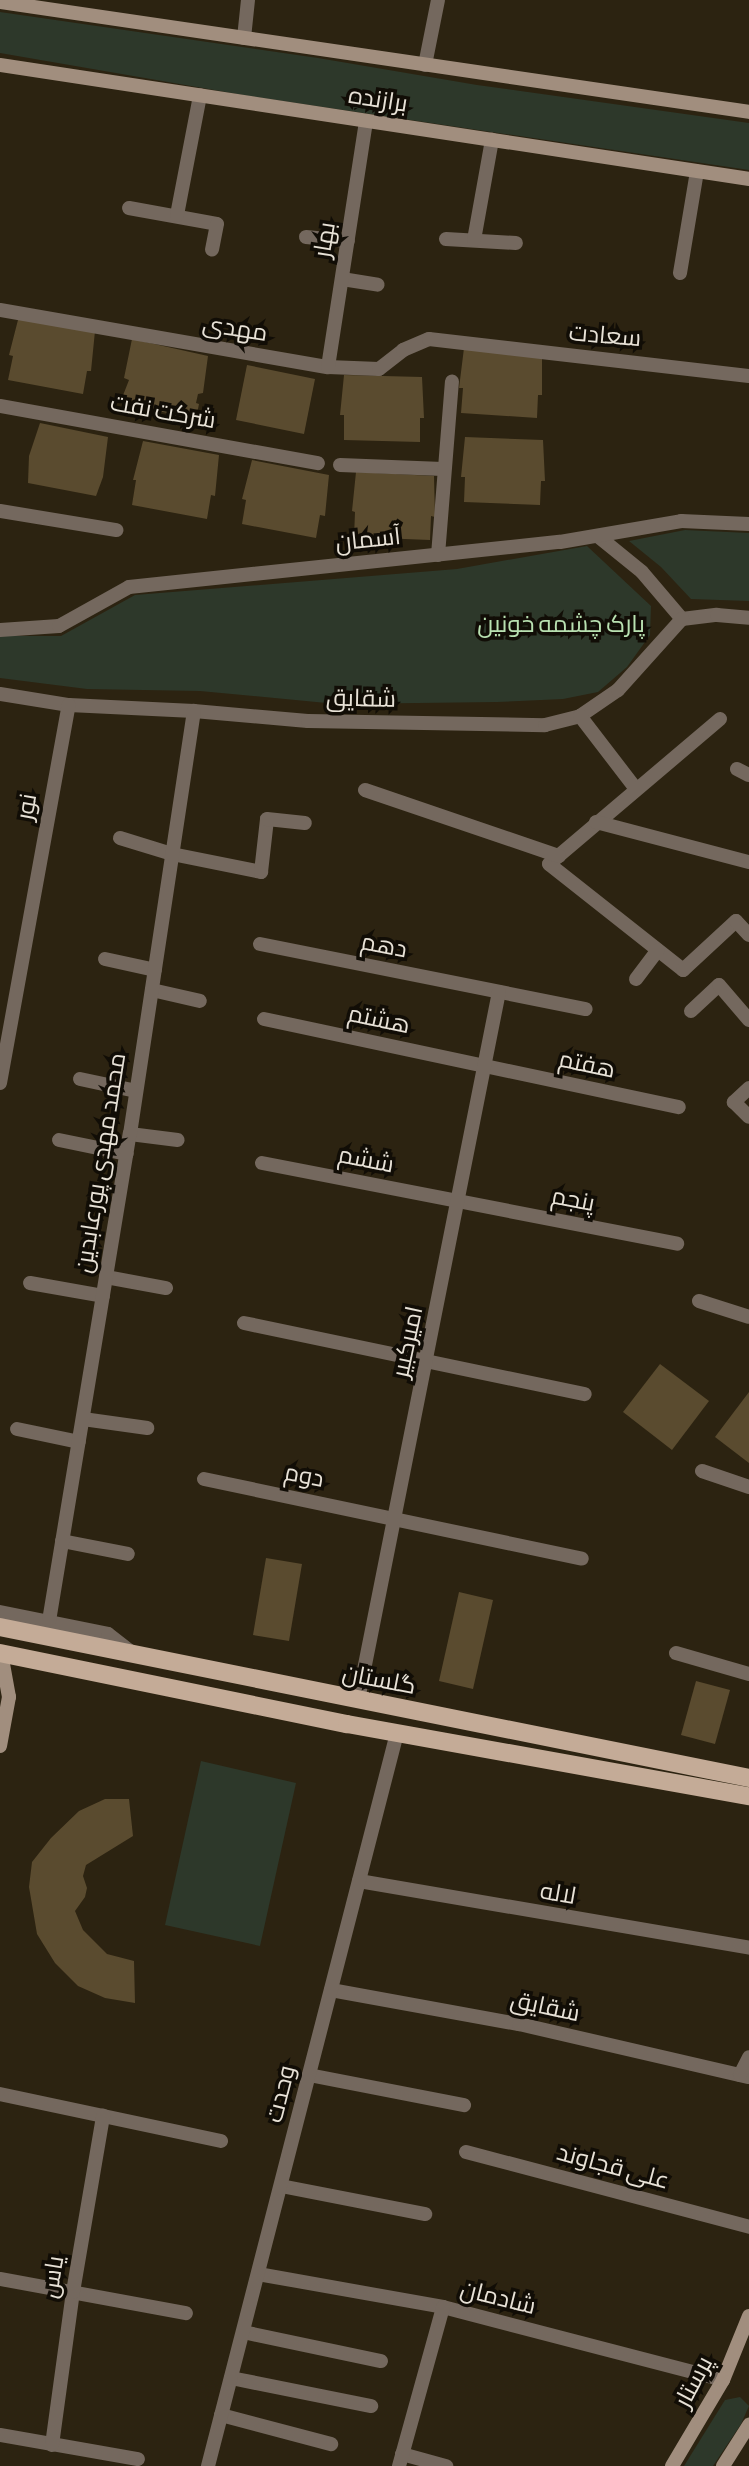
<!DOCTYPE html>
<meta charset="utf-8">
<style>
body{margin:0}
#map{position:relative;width:749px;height:2466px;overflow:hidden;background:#2c2311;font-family:"Sofia Sans Condensed",Cairo,sans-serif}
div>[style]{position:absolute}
.green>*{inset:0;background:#2d382a}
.building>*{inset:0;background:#5a4b2f}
.street>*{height:14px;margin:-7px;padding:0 7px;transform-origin:7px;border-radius:7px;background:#74685e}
.secondary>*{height:14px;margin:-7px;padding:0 7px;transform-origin:7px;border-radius:7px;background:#a18e7e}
.primary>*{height:18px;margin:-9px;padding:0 9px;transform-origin:9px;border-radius:9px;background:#c4ab97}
span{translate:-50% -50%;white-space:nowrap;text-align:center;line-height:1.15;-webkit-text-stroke:7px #110d06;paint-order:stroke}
.street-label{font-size:24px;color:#e8e2d7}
.park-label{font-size:24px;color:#b9e1b1}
</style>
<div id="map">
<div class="green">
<i style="clip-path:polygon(0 12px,318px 58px,477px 85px,749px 123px,749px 170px,249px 96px,0 53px)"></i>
<i style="clip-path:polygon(685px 530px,749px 533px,749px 601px,691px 599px,661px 567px,629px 541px)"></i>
<i style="clip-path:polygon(587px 546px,651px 606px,650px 635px,627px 667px,598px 692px,563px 699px,497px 702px,337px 704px,200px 691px,87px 689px,0 678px,0 636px,61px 636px,135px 595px,457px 569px)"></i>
<i style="clip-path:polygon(201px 1761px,296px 1783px,260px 1946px,165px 1925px)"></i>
<i style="clip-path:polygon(740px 2397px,749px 2406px,741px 2424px,713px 2466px,684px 2466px,725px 2400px)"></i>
</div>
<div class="building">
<i style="clip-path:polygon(19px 316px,95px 331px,91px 371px,87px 371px,83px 394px,8px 380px,13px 356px,9px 355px)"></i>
<i style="clip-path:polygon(132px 339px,208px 356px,203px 393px,198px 394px,196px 403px,199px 404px,196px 419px,120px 403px,129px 380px,124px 378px)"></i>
<i style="clip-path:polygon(464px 348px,542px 354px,542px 395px,538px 395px,537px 418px,461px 413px,463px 388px,459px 388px)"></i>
<i style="clip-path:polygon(247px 365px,315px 379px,304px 434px,236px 420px)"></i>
<i style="clip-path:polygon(344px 375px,422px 377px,424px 418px,420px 418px,420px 442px,344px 440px,344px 415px,340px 415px)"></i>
<i style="clip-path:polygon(40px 423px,108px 437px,103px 477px,96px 496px,28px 483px,29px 456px)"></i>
<i style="clip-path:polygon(465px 437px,543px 440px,545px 481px,541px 481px,540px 505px,464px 502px,465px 477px,461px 477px)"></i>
<i style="clip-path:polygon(143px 441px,219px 455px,215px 496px,211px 495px,207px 519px,132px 505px,136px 480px,133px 480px)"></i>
<i style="clip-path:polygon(252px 460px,329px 475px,325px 516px,320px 515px,316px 538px,242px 524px,246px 500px,242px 499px)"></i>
<i style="clip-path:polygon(356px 472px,434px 476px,435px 517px,431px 516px,430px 540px,354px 537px,355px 512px,352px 511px)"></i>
<i style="clip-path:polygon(660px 1364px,709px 1401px,672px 1450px,623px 1412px)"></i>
<i style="clip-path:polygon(749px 1392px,749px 1463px,715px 1437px)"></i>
<i style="clip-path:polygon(266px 1558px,302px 1564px,289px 1641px,253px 1635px)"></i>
<i style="clip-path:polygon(459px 1592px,493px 1600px,473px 1689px,439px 1681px)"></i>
<i style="clip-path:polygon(696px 1681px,730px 1690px,715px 1744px,681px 1735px)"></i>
<i style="clip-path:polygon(105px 1799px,129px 1799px,133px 1836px,86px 1865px,83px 1876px,87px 1888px,85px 1897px,75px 1911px,83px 1930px,107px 1954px,134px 1961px,135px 2003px,105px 1998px,78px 1986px,55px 1963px,37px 1934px,29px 1887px,32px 1862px,51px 1838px,79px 1811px)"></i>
</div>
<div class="street">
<i style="left:244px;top:38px;width:38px;rotate:-84deg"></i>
<i style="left:425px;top:65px;width:66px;rotate:-78.7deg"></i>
<i style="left:129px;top:208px;width:89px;rotate:10.3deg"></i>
<i style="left:217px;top:224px;width:26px;rotate:101deg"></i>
<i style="left:177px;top:215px;width:122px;rotate:-79.1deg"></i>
<i style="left:306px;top:237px;width:42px;rotate:5.4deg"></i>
<i style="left:446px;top:239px;width:70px;rotate:3.3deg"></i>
<i style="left:474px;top:240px;width:102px;rotate:-79.8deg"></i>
<i style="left:680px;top:273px;width:103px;rotate:-80.5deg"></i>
<i style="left:342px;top:279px;width:36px;rotate:9deg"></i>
<i style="left:0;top:310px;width:333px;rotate:9.9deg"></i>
<i style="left:328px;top:367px;width:51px;rotate:2.2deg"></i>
<i style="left:379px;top:369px;width:31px;rotate:-38deg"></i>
<i style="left:403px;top:350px;width:28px;rotate:-23deg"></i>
<i style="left:429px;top:339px;width:322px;rotate:6.6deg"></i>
<i style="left:328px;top:367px;width:249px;rotate:-81.2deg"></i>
<i style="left:0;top:406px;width:323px;rotate:10.2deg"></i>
<i style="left:340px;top:465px;width:103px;rotate:2.2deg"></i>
<i style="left:0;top:511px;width:118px;rotate:9.3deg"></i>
<i style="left:599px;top:537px;width:55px;rotate:39.1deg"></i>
<i style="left:642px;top:572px;width:62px;rotate:49.6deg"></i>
<i style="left:438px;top:555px;width:174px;rotate:-85.4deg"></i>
<i style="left:682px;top:619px;width:35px;rotate:-7deg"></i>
<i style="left:717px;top:615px;width:32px;rotate:5deg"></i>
<i style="left:0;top:630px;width:59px;rotate:-3.9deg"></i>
<i style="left:59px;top:626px;width:80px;rotate:-29.1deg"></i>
<i style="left:129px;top:587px;width:433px;rotate:-6deg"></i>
<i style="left:560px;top:542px;width:123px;rotate:-9.8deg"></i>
<i style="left:681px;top:521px;width:68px;rotate:2.5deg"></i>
<i style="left:0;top:694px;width:70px;rotate:9.1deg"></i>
<i style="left:69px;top:705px;width:125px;rotate:2.7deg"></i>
<i style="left:194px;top:711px;width:114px;rotate:5deg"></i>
<i style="left:308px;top:721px;width:237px;rotate:1deg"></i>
<i style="left:545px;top:725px;width:36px;rotate:-14deg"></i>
<i style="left:580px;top:716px;width:46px;rotate:-34.4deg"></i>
<i style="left:618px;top:690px;width:96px;rotate:-48deg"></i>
<i style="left:580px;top:716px;width:92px;rotate:52.5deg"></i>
<i style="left:720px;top:719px;width:224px;rotate:139.7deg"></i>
<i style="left:549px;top:864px;width:171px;rotate:38.3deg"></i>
<i style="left:683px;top:970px;width:72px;rotate:-42.8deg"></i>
<i style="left:736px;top:921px;width:19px;rotate:47deg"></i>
<i style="left:737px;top:769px;width:13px;rotate:27deg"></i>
<i style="left:365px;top:790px;width:205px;rotate:18.8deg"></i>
<i style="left:596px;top:822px;width:158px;rotate:14.7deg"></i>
<i style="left:120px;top:838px;width:54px;rotate:17.1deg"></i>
<i style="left:172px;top:854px;width:91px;rotate:11.4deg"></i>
<i style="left:261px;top:872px;width:53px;rotate:-83.5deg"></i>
<i style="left:267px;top:819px;width:38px;rotate:6deg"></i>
<i style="left:260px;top:944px;width:332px;rotate:11.3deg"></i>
<i style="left:105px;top:959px;width:51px;rotate:12.4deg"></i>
<i style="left:636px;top:979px;width:36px;rotate:-53deg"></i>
<i style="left:152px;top:990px;width:49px;rotate:12.9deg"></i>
<i style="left:691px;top:1011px;width:38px;rotate:-43deg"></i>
<i style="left:719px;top:985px;width:46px;rotate:49.4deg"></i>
<i style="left:264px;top:1019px;width:424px;rotate:12deg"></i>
<i style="left:80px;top:1079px;width:57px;rotate:12.1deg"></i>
<i style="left:0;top:1083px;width:384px;rotate:-79.7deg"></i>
<i style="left:749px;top:1088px;width:21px;rotate:137deg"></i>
<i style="left:734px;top:1102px;width:21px;rotate:45deg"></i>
<i style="left:130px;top:1134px;width:48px;rotate:7.1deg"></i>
<i style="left:59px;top:1140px;width:69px;rotate:11.6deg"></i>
<i style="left:262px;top:1163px;width:423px;rotate:11deg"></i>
<i style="left:106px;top:1277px;width:61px;rotate:10.4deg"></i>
<i style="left:30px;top:1283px;width:74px;rotate:10.1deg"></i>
<i style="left:699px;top:1301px;width:52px;rotate:17.7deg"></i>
<i style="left:244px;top:1323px;width:348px;rotate:11.8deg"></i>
<i style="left:83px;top:1419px;width:65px;rotate:8deg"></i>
<i style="left:17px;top:1429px;width:63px;rotate:11.8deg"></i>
<i style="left:702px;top:1471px;width:50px;rotate:18.8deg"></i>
<i style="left:204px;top:1479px;width:386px;rotate:11.9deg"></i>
<i style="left:62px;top:1541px;width:67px;rotate:11.1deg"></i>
<i style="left:0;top:1612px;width:110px;rotate:11.5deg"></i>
<i style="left:108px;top:1634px;width:33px;rotate:38deg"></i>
<i style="left:49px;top:1621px;width:494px;rotate:-80.6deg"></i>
<i style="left:130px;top:1134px;width:428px;rotate:-81.4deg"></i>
<i style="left:676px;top:1653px;width:76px;rotate:16deg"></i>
<i style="left:358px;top:1700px;width:722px;rotate:-78.74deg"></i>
<i style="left:359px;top:1881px;width:396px;rotate:9.7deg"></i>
<i style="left:331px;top:1990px;width:191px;rotate:10.3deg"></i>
<i style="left:519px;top:2024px;width:236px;rotate:13deg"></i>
<i style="left:309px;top:2075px;width:158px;rotate:11deg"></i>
<i style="left:740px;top:2075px;width:20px;rotate:-63deg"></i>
<i style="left:0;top:2094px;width:226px;rotate:12deg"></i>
<i style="left:466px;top:2152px;width:293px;rotate:14.8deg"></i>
<i style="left:281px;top:2186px;width:147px;rotate:11deg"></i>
<i style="left:258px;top:2274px;width:188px;rotate:10.1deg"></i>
<i style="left:443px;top:2307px;width:289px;rotate:14.6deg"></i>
<i style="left:0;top:2279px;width:189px;rotate:10.4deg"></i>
<i style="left:243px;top:2332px;width:141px;rotate:11.9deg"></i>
<i style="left:231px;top:2378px;width:143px;rotate:11.3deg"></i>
<i style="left:221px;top:2415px;width:114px;rotate:14.8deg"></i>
<i style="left:0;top:2435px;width:140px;rotate:9.9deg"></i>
<i style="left:52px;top:2445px;width:154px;rotate:-82.2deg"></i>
<i style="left:73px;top:2292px;width:179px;rotate:-80.3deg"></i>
<i style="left:402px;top:2454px;width:46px;rotate:15.3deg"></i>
<i style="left:208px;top:2466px;width:757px;rotate:-75.54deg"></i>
<i style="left:399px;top:2466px;width:165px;rotate:-74.5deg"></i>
</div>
<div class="secondary">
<i style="left:0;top:2px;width:757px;rotate:8.35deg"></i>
<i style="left:0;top:65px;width:758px;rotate:8.65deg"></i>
<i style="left:0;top:1746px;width:50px;rotate:-79.6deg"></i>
<i style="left:9px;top:1697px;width:45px;rotate:-100.3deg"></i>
<i style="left:672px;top:2466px;width:100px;rotate:-59.3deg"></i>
<i style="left:723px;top:2380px;width:69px;rotate:-67.9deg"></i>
<i style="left:723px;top:2466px;width:49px;rotate:-57.6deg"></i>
</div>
<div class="primary">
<i style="left:0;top:1627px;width:764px;rotate:11.4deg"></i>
<i style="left:0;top:1653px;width:354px;rotate:11.6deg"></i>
<i style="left:347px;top:1724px;width:408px;rotate:10.2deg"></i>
</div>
<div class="street-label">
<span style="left:378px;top:100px;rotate:9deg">برازنده</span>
<span style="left:325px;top:240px;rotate:-81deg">بهار</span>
<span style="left:235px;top:329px;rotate:9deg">مهدی</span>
<span style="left:605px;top:336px;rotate:5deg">سعادت</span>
<span style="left:163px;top:412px;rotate:10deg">شرکت نفت</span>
<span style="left:368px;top:540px;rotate:-6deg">آسمان</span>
<span style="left:361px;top:699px;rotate:1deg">شقایق</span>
<span style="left:27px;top:807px;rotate:-80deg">نور</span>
<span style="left:384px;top:946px;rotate:11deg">دهم</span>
<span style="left:379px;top:1020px;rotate:12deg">هشتم</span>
<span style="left:587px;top:1065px;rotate:12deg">هفتم</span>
<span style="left:366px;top:1160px;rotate:11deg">ششم</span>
<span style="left:101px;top:1163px;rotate:-81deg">محمد مهدی پورعابدین</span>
<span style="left:573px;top:1200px;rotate:11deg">پنجم</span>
<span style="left:408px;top:1342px;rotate:-78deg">امیرکبیر</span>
<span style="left:304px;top:1476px;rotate:11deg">دوم</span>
<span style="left:379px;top:1680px;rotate:11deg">گلستان</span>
<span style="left:558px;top:1894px;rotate:10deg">لاله</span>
<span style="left:545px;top:2007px;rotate:12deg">شقایق</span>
<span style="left:281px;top:2094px;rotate:-76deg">وحدت</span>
<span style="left:613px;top:2167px;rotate:15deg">علی قجاوند</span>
<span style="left:53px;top:2277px;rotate:-81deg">یاس</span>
<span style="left:498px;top:2298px;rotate:14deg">شادمان</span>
<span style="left:694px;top:2382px;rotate:-62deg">پرستار</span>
</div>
<div class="park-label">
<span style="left:561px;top:625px">پارک چشمه خونین</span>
</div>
</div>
